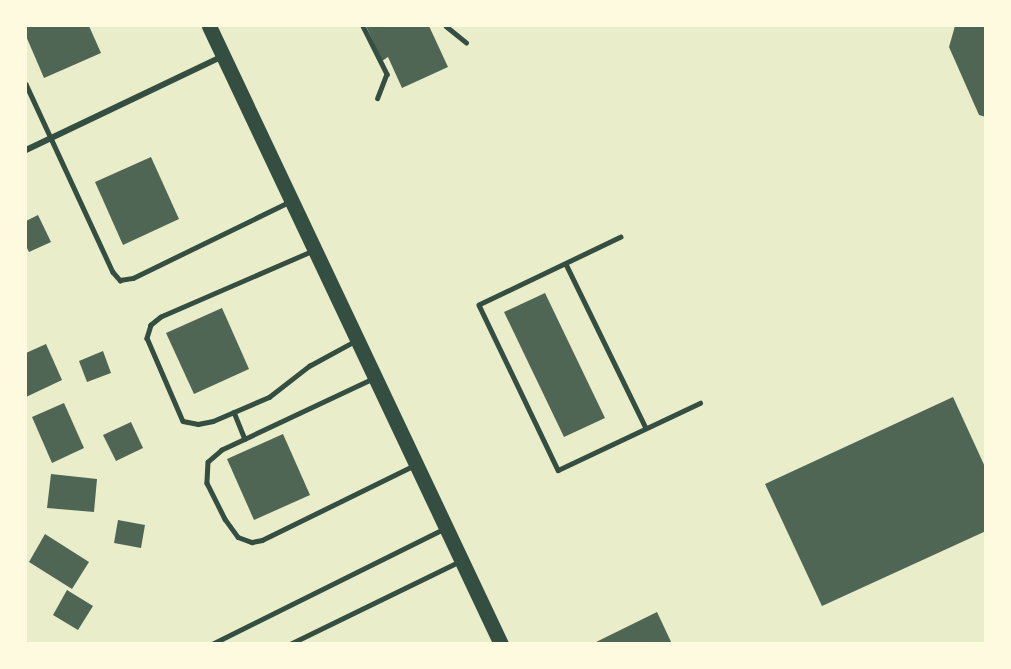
<!DOCTYPE html>
<style>
body{margin:0}
#map{position:relative;width:1011px;height:669px;overflow:hidden;background:#e9edc9;font-family:"Fira Sans",sans-serif}
div>[style]{position:absolute}
.building>*{inset:0;background:#4f6655}
.service>*{height:4.5px;margin:-2.25px;padding:0 2.25px;transform-origin:2.25px;border-radius:2.25px;background:#344e41}
.minor>*{height:6px;margin:-3px;padding:0 3px;transform-origin:3px;border-radius:3px;background:#344e41}
.primary>*{height:15px;margin:-7.5px;padding:0 7.5px;transform-origin:7.5px;border-radius:7.5px;background:#344e41}
span{translate:-50% -50%;white-space:nowrap;text-align:center;line-height:1.15;-webkit-text-stroke:6px #fefae0;paint-order:stroke}
.frame{position:absolute;inset:0;border:27px solid #fefae0;pointer-events:none}
</style>
<div id="map">
<div class="building">
<i style="clip-path:polygon(26px 26px,89px 26px,101px 53px,44px 78px,26px 36px)"></i>
<i style="clip-path:polygon(366px 26px,429px 26px,448px 67px,402px 88px,388px 57px,382px 61px)"></i>
<i style="clip-path:polygon(955px 26px,986px 26px,986px 117px,979px 115px,949px 47px)"></i>
<i style="clip-path:polygon(151px 157px,179px 219px,123px 245px,95px 182px)"></i>
<i style="clip-path:polygon(38px 215px,51px 242px,29px 252px,26px 246px,26px 221px)"></i>
<i style="clip-path:polygon(545px 293px,605px 418px,564px 437px,504px 312px)"></i>
<i style="clip-path:polygon(222px 308px,249px 369px,194px 394px,166px 333px)"></i>
<i style="clip-path:polygon(46px 344px,62px 380px,26px 397px,26px 353px)"></i>
<i style="clip-path:polygon(103px 351px,111px 373px,87px 382px,79px 361px)"></i>
<i style="clip-path:polygon(953px 397px,986px 469px,986px 531px,822px 606px,765px 484px)"></i>
<i style="clip-path:polygon(64px 403px,84px 448px,52px 463px,32px 417px)"></i>
<i style="clip-path:polygon(131px 422px,143px 448px,116px 461px,103px 435px)"></i>
<i style="clip-path:polygon(283px 434px,310px 495px,254px 520px,227px 459px)"></i>
<i style="clip-path:polygon(51px 474px,97px 479px,94px 512px,47px 508px)"></i>
<i style="clip-path:polygon(118px 520px,145px 525px,141px 548px,114px 543px)"></i>
<i style="clip-path:polygon(45px 534px,89px 562px,72px 589px,29px 562px)"></i>
<i style="clip-path:polygon(67px 590px,93px 606px,78px 630px,53px 615px)"></i>
<i style="clip-path:polygon(657px 612px,672px 644px,592px 644px)"></i>
</div>
<div class="service">
<i style="left:363px;top:26px;width:54px;rotate:63.4deg"></i>
<i style="left:387px;top:74px;width:26px;rotate:111deg"></i>
<i style="left:446px;top:26px;width:26px;rotate:39deg"></i>
<i style="left:26px;top:84px;width:207px;rotate:65.2deg"></i>
<i style="left:113px;top:272px;width:11px;rotate:49deg"></i>
<i style="left:120px;top:280px;width:13px;rotate:-9deg"></i>
<i style="left:133px;top:278px;width:174px;rotate:-26deg"></i>
<i style="left:621px;top:237px;width:157px;rotate:154.4deg"></i>
<i style="left:479px;top:305px;width:183px;rotate:64.4deg"></i>
<i style="left:558px;top:470px;width:157px;rotate:-25.3deg"></i>
<i style="left:311px;top:252px;width:163px;rotate:156.6deg"></i>
<i style="left:161px;top:317px;width:13px;rotate:141deg"></i>
<i style="left:151px;top:325px;width:14px;rotate:107deg"></i>
<i style="left:147px;top:338px;width:90px;rotate:66.6deg"></i>
<i style="left:183px;top:421px;width:15px;rotate:11deg"></i>
<i style="left:198px;top:424px;width:15px;rotate:-11deg"></i>
<i style="left:213px;top:421px;width:61px;rotate:-23.2deg"></i>
<i style="left:269px;top:397px;width:51px;rotate:-37.8deg"></i>
<i style="left:309px;top:366px;width:52px;rotate:-28.5deg"></i>
<i style="left:566px;top:264px;width:182px;rotate:64deg"></i>
<i style="left:373px;top:379px;width:167px;rotate:154.8deg"></i>
<i style="left:222px;top:450px;width:18px;rotate:139deg"></i>
<i style="left:208px;top:462px;width:21px;rotate:93deg"></i>
<i style="left:207px;top:483px;width:40px;rotate:63.4deg"></i>
<i style="left:225px;top:519px;width:22px;rotate:54deg"></i>
<i style="left:238px;top:537px;width:15px;rotate:20deg"></i>
<i style="left:252px;top:542px;width:10px;rotate:-11deg"></i>
<i style="left:262px;top:540px;width:168px;rotate:-26.1deg"></i>
<i style="left:234px;top:412px;width:29px;rotate:68deg"></i>
<i style="left:212px;top:644px;width:259px;rotate:-26.4deg"></i>
<i style="left:290px;top:644px;width:189px;rotate:-26deg"></i>
</div>
<div class="minor">
<i style="left:26px;top:150px;width:218px;rotate:-25.5deg"></i>
</div>
<div class="primary">
<i style="left:209px;top:26px;width:684px;rotate:64.71deg"></i>
</div>
<div class="frame"></div>
</div>
